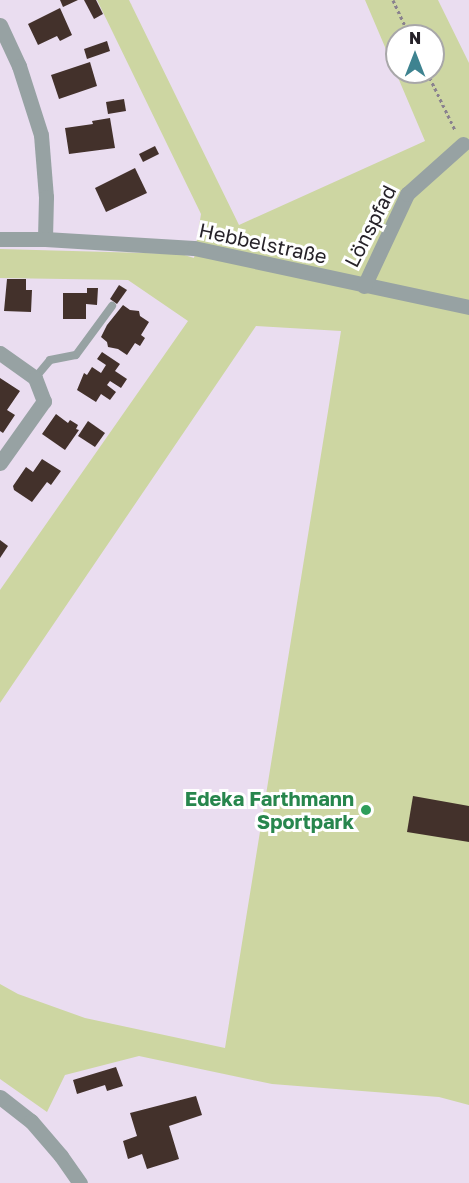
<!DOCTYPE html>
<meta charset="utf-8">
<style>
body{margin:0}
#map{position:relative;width:469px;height:1183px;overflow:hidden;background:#eaddf0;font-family:"Golos Text",sans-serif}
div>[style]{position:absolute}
.green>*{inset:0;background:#cdd6a2}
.building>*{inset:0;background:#43312b}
.path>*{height:3px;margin-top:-1.5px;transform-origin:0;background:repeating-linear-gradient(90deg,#89818e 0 3px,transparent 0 6px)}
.service>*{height:8px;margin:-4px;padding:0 4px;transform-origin:4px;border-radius:4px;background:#97a2a3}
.minor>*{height:15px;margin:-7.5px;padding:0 7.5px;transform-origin:7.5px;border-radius:7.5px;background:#97a2a3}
.dots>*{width:16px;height:16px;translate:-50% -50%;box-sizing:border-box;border:3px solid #fff;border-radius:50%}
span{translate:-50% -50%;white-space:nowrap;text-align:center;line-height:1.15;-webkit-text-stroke:6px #fff;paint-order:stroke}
.street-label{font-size:20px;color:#262229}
.leisure-label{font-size:20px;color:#27864d;font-weight:700}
.right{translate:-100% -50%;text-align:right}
.north{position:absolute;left:385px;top:24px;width:60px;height:60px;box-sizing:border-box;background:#fff;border:2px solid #a8a7a9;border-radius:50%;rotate:0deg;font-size:16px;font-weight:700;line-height:24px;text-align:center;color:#262229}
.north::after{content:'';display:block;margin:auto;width:21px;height:27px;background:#3e8390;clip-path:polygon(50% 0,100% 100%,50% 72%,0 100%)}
</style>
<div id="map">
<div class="green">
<i style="clip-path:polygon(evenodd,97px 0,129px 0,239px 225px,425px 141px,365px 0,438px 0,469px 63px,469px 1105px,439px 1097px,272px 1084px,139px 1056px,65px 1075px,47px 1112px,0 1079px,0 984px,18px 994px,85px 1018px,225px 1048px,341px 331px,256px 326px,0 703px,0 590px,188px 321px,128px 280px,0 278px,0 249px,181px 254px,194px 258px,201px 214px,97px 0,397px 36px,433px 36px,433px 72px,397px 72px,397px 36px)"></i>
</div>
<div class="building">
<i style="clip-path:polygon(60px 0,78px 0,63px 7px)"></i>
<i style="clip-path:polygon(84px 0,96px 0,103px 14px,94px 19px)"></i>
<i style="clip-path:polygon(60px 8px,72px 35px,60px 41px,57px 36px,38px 45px,28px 24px)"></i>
<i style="clip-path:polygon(107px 41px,110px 51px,87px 59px,84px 49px)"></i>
<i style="clip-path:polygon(90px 62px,97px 86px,59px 99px,51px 75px)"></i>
<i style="clip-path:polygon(124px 99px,126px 111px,108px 114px,106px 102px)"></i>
<i style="clip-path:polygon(110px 118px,115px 148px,69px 154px,65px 128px,93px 124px,92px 121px)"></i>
<i style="clip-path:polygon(155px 146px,159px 154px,143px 162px,139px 154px)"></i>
<i style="clip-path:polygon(135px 168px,147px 193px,106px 212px,95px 188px)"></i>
<i style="clip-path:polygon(7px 279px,26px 279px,26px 290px,32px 290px,31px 312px,4px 311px)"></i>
<i style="clip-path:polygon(119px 285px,127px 290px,117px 304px,110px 299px)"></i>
<i style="clip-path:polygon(87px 288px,98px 288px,97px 305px,86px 304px,86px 319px,63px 319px,63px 293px,87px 293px)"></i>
<i style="clip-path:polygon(123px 305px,130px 310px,139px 311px,140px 316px,149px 322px,141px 335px,145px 338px,140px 346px,135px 343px,127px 355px,118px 349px,108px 347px,107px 342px,101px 337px,107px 325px)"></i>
<i style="clip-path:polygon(102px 352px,120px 364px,115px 371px,127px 379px,121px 388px,110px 381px,107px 385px,116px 392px,110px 400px,101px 394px,96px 402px,77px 390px,84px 373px,87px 375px,92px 367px,101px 373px,106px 365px,97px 359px)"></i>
<i style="clip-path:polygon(0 378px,20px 391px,7px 410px,15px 415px,3px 433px,0 431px)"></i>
<i style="clip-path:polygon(56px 414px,68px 423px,70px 420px,78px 425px,76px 429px,79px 430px,65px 450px,42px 434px)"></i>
<i style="clip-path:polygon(88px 421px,105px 433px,95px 447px,78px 436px)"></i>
<i style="clip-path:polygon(42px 459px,61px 471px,51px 485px,47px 482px,32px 502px,14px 490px,13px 486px,26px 467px,33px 472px)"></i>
<i style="clip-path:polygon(0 540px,8px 546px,0 558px)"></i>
<i style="clip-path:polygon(413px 796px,469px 806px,469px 842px,407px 832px)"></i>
<i style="clip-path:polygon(116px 1067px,123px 1086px,107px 1091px,105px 1085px,77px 1094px,73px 1080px)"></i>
<i style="clip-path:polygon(196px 1096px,202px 1115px,169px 1126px,179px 1159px,147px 1169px,142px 1154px,128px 1159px,123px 1141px,137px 1136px,130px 1113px)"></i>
</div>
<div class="path">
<i style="left:393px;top:0;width:40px;rotate:65deg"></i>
<i style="left:427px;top:72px;width:64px;rotate:64.2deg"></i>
</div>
<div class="service">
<i style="left:35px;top:378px;width:23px;rotate:-50deg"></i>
<i style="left:50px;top:360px;width:26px;rotate:-11deg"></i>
<i style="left:76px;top:355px;width:61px;rotate:-53.7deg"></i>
</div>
<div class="minor">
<i style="left:0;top:25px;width:45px;rotate:65.1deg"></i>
<i style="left:19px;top:66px;width:72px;rotate:72.3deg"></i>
<i style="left:41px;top:135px;width:62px;rotate:85.4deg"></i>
<i style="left:46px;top:197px;width:42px;rotate:91.4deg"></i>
<i style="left:45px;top:239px;width:45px;rotate:180deg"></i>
<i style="left:45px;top:239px;width:149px;rotate:3.5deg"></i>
<i style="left:194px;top:248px;width:281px;rotate:12.1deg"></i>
<i style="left:364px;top:286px;width:102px;rotate:-64.9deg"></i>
<i style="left:407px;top:194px;width:75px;rotate:-41.8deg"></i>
<i style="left:0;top:353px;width:43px;rotate:35.5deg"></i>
<i style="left:35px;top:378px;width:25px;rotate:69deg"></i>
<i style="left:44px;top:401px;width:76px;rotate:125.4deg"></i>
<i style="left:0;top:1097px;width:39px;rotate:38deg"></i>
<i style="left:31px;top:1121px;width:46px;rotate:49.4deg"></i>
<i style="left:61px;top:1156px;width:33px;rotate:55deg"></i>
</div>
<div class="dots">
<i style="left:366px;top:810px;background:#2e9e5b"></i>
</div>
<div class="street-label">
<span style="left:370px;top:226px;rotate:-63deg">Lönspfad</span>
<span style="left:263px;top:243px;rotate:12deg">Hebbelstraße</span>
</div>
<div class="leisure-label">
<span class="right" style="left:354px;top:810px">Edeka Farthmann<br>Sportpark</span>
</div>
<div class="north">N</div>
</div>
